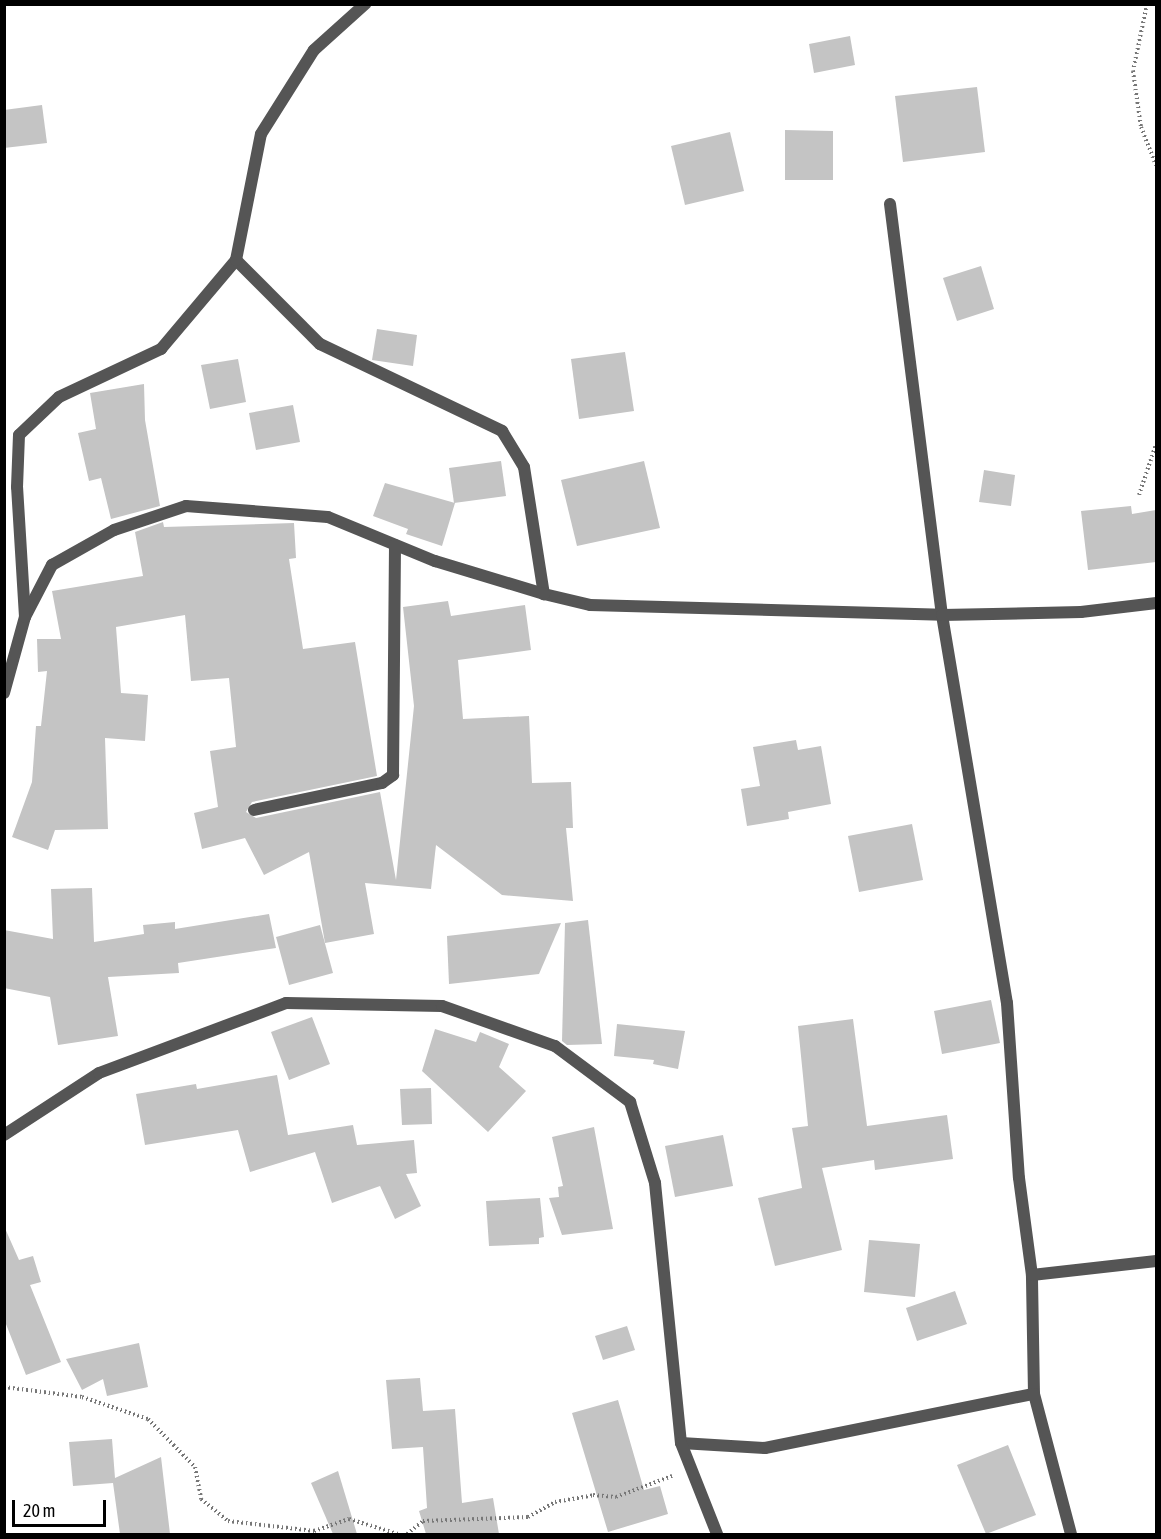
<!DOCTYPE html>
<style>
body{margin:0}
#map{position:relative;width:1161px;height:1539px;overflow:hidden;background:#fff;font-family:"Asap Condensed",sans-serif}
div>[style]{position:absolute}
.building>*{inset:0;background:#c4c4c4}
.path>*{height:4px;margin-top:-2px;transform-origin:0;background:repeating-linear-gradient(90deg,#777 0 1.5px,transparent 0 4.5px)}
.street>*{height:12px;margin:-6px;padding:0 6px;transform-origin:6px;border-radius:6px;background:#555}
span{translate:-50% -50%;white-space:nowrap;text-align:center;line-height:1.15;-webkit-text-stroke:4.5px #fff;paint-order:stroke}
.frame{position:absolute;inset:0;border:6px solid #000;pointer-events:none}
.scale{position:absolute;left:12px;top:1500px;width:94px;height:27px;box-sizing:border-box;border:3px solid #000;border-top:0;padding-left:8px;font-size:18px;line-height:21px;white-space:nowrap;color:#000;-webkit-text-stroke:4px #fff;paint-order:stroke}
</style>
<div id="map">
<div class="building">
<i style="clip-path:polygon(850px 36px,855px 65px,814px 73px,809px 44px)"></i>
<i style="clip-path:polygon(977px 87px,985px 152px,903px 162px,895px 96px)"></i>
<i style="clip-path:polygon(42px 105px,47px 143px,4px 148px,4px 110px)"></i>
<i style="clip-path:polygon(785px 130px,833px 131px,833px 180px,785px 180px)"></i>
<i style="clip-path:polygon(730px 132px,744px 191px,685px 205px,671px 146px)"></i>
<i style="clip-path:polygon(981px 266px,994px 309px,957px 321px,943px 278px)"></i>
<i style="clip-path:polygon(377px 329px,417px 335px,413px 366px,372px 360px)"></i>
<i style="clip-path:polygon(625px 352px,634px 411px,579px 419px,571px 359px)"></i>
<i style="clip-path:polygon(238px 359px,246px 402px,210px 409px,201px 365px)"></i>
<i style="clip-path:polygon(144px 384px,145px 420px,160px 506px,111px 519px,101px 478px,89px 481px,78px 433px,96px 429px,90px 393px)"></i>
<i style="clip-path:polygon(293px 405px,300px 442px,256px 450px,249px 413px)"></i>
<i style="clip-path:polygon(501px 461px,506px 496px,454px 503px,449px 468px)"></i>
<i style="clip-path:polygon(644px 461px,660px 528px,577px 546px,561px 480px)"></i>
<i style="clip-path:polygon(984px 470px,1015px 475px,1011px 506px,979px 502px)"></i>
<i style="clip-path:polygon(385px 483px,455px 503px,442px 546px,406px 534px,408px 529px,373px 516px)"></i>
<i style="clip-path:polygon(1131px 506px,1132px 514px,1156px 510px,1156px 562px,1088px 570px,1081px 511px)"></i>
<i style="clip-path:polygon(163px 522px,164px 527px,294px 523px,296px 558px,289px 559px,303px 649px,355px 642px,377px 776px,252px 802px,246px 812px,256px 818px,380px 792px,396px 880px,414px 706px,403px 607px,448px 601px,451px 616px,525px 605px,531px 650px,458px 660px,463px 719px,529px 716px,532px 783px,571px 782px,573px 828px,566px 828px,573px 901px,502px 895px,436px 845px,431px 889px,365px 883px,374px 934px,325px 943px,309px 852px,264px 875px,245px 838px,202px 849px,194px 813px,218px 807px,210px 751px,236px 747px,229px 678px,191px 681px,185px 615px,116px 627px,121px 693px,148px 695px,145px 741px,105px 738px,108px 829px,55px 830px,48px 850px,12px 837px,32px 782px,36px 726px,41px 726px,47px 671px,38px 672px,37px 639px,61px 639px,52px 591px,143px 576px,135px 532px)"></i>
<i style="clip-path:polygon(796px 740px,798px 750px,821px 746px,831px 804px,788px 812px,789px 819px,747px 826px,741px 789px,760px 786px,753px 747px)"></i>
<i style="clip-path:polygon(912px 824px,923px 880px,859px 892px,848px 836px)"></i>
<i style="clip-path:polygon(92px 888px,94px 942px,144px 934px,143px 925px,175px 922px,175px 929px,269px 914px,276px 948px,178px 963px,179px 973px,108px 977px,118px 1036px,58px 1045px,50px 997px,4px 988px,4px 930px,53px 939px,51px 889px)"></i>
<i style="clip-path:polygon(588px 920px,602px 1044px,567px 1045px,562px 1041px,565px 923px)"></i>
<i style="clip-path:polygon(561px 923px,539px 974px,449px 984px,447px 936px)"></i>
<i style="clip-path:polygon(320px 925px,333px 973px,289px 985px,276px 937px)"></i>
<i style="clip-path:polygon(991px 1000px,1000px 1043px,942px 1054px,934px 1011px)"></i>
<i style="clip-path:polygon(312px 1017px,330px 1064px,289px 1080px,271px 1032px)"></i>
<i style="clip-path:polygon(853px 1019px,867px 1126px,947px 1115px,953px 1159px,875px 1170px,874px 1160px,822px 1168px,842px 1250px,775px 1266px,758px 1198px,802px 1188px,792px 1128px,808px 1126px,798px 1026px)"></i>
<i style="clip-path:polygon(617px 1024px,685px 1031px,678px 1069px,653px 1064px,654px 1060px,614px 1056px)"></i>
<i style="clip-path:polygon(435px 1029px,476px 1042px,480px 1032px,509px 1044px,499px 1067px,526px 1091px,488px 1132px,422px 1071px)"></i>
<i style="clip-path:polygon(277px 1075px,288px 1135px,353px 1125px,357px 1145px,414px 1140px,417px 1173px,406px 1174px,421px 1206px,395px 1219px,380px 1186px,332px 1203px,315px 1152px,250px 1172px,238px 1130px,145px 1145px,136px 1094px,196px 1084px,197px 1089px)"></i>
<i style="clip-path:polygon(431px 1088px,432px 1124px,402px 1125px,400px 1089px)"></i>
<i style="clip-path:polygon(594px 1127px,613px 1229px,562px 1235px,549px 1198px,559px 1197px,558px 1187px,563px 1186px,552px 1137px)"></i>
<i style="clip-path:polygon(723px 1135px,733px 1186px,675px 1197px,665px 1146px)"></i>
<i style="clip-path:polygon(540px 1198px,544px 1237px,539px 1238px,539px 1244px,489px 1246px,486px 1201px)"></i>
<i style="clip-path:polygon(4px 1226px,19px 1260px,33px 1256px,41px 1282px,30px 1285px,61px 1362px,26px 1375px,4px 1319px)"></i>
<i style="clip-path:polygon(869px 1240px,920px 1244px,915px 1297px,864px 1292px)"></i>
<i style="clip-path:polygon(955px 1291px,967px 1324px,917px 1341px,906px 1308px)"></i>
<i style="clip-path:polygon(627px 1326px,635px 1350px,603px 1360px,595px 1336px)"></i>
<i style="clip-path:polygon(139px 1343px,148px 1387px,107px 1396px,103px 1379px,82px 1390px,66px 1359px)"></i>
<i style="clip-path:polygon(420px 1378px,423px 1411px,455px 1409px,462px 1503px,493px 1498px,499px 1534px,426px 1534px,419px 1511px,427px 1508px,423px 1447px,392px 1449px,386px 1380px)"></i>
<i style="clip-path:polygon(618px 1400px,644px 1490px,660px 1486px,668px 1514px,608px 1532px,572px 1413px)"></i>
<i style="clip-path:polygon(112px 1439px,115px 1478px,161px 1457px,170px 1534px,120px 1534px,113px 1483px,73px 1486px,69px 1442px)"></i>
<i style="clip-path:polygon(1008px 1445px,1036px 1515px,986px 1534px,957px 1465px)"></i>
<i style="clip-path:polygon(338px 1471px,357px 1534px,333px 1534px,311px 1483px)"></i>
</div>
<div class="path">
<i style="left:1147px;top:4px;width:68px;rotate:101.8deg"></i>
<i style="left:1133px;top:71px;width:57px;rotate:81.9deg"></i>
<i style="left:1141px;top:127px;width:41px;rotate:68.5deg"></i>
<i style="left:1139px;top:495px;width:54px;rotate:-71.6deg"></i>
<i style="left:4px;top:1387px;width:79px;rotate:7.3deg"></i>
<i style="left:82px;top:1397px;width:70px;rotate:18.4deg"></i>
<i style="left:148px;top:1419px;width:67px;rotate:45.6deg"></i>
<i style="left:195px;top:1467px;width:33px;rotate:79deg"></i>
<i style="left:201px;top:1499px;width:35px;rotate:39deg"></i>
<i style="left:228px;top:1521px;width:87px;rotate:6.6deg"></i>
<i style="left:314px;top:1531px;width:37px;rotate:-19deg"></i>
<i style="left:349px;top:1519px;width:51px;rotate:17deg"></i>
<i style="left:407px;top:1534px;width:21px;rotate:-39deg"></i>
<i style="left:423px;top:1521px;width:105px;rotate:-2.2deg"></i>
<i style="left:528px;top:1517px;width:31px;rotate:-29deg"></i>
<i style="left:555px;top:1502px;width:39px;rotate:-10deg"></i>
<i style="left:593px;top:1495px;width:23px;rotate:5deg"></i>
<i style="left:616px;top:1497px;width:60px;rotate:-20.6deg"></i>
</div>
<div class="street">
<i style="left:890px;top:204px;width:414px;rotate:82.8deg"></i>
<i style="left:942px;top:615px;width:393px;rotate:80.5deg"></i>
<i style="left:1007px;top:1003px;width:175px;rotate:86.1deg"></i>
<i style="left:1019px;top:1178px;width:98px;rotate:82.4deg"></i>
<i style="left:236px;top:260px;width:119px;rotate:45deg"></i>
<i style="left:320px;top:344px;width:202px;rotate:25.5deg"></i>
<i style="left:502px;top:431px;width:42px;rotate:58.6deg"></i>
<i style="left:524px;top:467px;width:129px;rotate:81.1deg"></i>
<i style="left:544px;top:594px;width:47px;rotate:13.4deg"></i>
<i style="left:590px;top:605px;width:352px;rotate:1.6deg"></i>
<i style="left:942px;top:615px;width:139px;rotate:-1.2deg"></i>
<i style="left:1081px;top:612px;width:76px;rotate:-6.8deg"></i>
<i style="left:25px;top:617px;width:59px;rotate:-62.6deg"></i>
<i style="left:52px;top:565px;width:71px;rotate:-29.4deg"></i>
<i style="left:114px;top:530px;width:76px;rotate:-18.4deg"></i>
<i style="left:186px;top:506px;width:142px;rotate:4.4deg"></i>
<i style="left:328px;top:517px;width:116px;rotate:22.4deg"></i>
<i style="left:435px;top:561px;width:114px;rotate:16.8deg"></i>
<i style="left:4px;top:693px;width:79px;rotate:-74.6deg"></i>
<i style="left:25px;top:617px;width:130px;rotate:-93.5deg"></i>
<i style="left:17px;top:487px;width:52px;rotate:-87.8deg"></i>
<i style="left:19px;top:435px;width:55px;rotate:-43.5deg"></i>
<i style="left:59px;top:397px;width:113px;rotate:-25.2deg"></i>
<i style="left:161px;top:349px;width:116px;rotate:-49.9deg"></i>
<i style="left:236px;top:260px;width:128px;rotate:-78.8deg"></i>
<i style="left:261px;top:134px;width:99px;rotate:-57.8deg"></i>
<i style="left:314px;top:50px;width:69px;rotate:-42deg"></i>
<i style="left:254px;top:810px;width:131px;rotate:-11.9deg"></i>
<i style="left:382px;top:783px;width:14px;rotate:-36deg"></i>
<i style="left:393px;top:775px;width:230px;rotate:-89.5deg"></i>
<i style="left:4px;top:1135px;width:113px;rotate:-33.1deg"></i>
<i style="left:99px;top:1073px;width:200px;rotate:-20.5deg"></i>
<i style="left:286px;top:1003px;width:156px;rotate:1.1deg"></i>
<i style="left:442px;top:1006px;width:120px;rotate:19.5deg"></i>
<i style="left:555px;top:1046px;width:94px;rotate:36.7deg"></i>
<i style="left:630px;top:1102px;width:85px;rotate:72.8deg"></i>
<i style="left:655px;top:1183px;width:261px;rotate:84.3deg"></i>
<i style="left:681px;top:1443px;width:84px;rotate:3.4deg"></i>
<i style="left:765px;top:1448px;width:274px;rotate:-11.4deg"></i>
<i style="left:1034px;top:1394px;width:119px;rotate:-91deg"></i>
<i style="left:1032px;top:1275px;width:125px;rotate:-6.4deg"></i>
<i style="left:1034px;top:1394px;width:145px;rotate:75.2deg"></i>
<i style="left:681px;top:1443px;width:98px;rotate:68.4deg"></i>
</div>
<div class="frame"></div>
<div class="scale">20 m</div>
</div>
